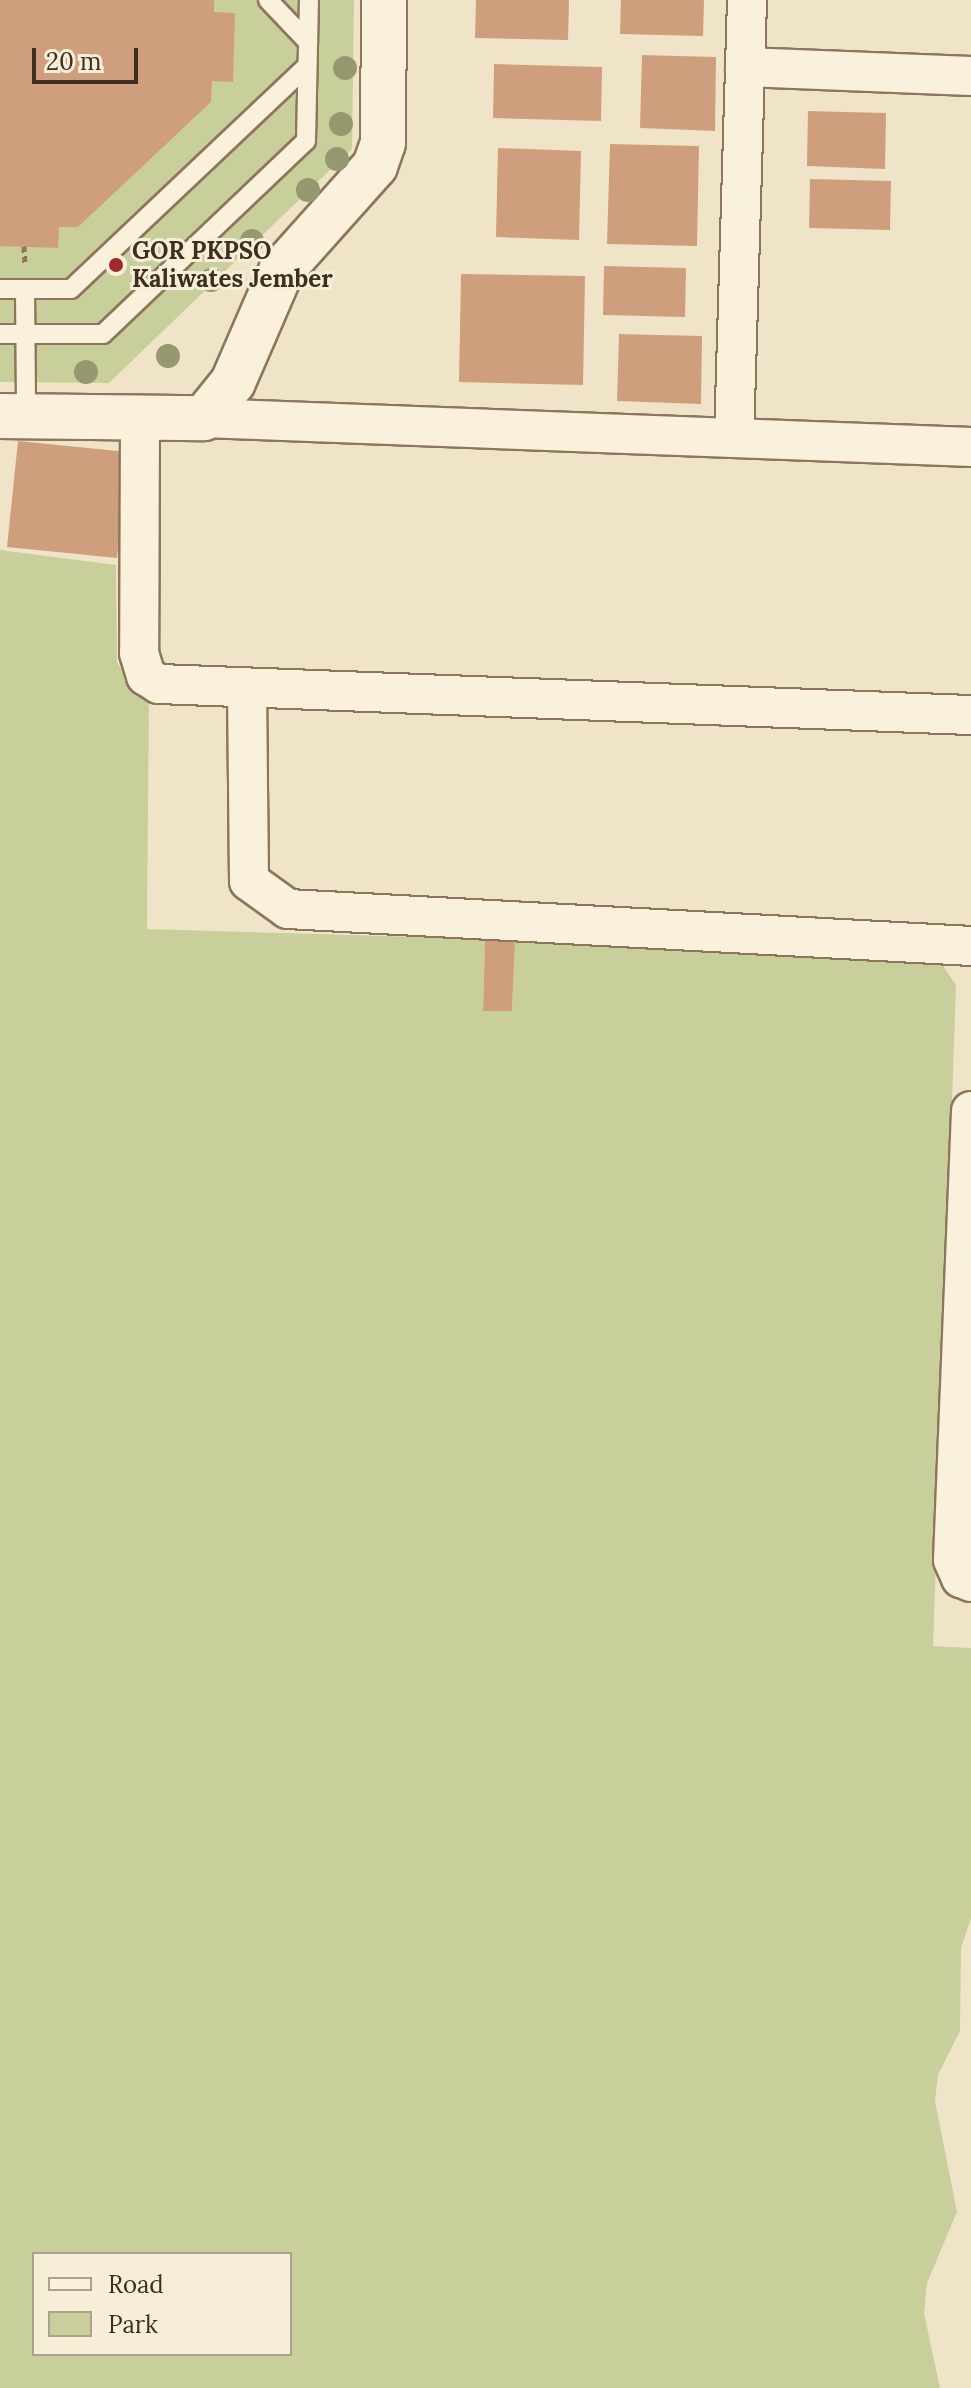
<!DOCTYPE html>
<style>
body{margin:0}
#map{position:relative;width:971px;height:2388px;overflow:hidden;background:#f0e4c8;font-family:Lora,serif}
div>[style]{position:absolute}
.green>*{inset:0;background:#c9cf9b}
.building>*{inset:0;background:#cf9f7d}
.path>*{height:5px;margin-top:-2.5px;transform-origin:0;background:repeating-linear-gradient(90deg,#8d765c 0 6px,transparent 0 10px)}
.roads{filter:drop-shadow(2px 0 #8d765c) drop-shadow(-2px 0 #8d765c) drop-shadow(0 2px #8d765c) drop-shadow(0 -2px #8d765c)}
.lane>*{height:18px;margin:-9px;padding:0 9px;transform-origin:9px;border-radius:9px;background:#faf1dc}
.street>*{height:38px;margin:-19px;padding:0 19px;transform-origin:19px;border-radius:19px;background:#faf1dc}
.secondary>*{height:44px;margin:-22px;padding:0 22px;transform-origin:22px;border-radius:22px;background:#faf1dc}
.trees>*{width:24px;height:24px;margin:-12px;border-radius:50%;background:#96986f}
.dots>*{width:22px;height:22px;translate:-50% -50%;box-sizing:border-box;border:4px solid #f7eed8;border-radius:50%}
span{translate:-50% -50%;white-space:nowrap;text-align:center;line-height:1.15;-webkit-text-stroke:6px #f7eed8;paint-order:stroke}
.poi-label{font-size:24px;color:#3d2e20;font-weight:700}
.left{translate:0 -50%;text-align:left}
.legend{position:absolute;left:32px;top:2252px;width:260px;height:104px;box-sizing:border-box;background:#f7eed8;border:2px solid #ada18e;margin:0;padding:10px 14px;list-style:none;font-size:24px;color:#3d2e20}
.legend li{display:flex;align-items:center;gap:16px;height:40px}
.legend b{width:40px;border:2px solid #ada18e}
.scale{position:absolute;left:32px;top:48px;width:106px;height:36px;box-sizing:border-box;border:4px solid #3d2e20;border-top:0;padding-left:10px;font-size:24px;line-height:28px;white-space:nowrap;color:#3d2e20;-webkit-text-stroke:6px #f7eed8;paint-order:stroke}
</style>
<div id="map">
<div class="green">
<i style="clip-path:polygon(0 0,354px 0,352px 149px,109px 383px,0 382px)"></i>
<i style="clip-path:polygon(evenodd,0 550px,116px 565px,117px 662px,127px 679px,149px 690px,147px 929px,485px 939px,483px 1011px,512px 1011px,515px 940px,937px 957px,956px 985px,933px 1646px,971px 1648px,971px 1918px,961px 1948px,960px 2031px,938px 2075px,935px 2101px,957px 2212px,927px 2283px,924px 2313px,940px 2388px,0 2388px,0 550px,34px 2254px,290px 2254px,290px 2354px,34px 2354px,34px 2254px)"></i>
</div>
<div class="building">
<i style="clip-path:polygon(0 0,214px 0,214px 12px,235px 13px,233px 82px,212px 81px,211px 102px,78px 227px,59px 227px,58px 248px,0 246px)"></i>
<i style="clip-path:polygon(476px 0,569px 0,568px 40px,475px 38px)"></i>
<i style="clip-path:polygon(621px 0,704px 0,703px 36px,620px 34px)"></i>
<i style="clip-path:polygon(642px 55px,716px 57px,715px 131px,640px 128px)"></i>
<i style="clip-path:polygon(494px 64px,602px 67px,601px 121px,493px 118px)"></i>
<i style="clip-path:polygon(808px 111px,886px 113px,885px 169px,807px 166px)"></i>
<i style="clip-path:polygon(610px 144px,699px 146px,697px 246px,607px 244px)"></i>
<i style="clip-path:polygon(498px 148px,581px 151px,579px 240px,496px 237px)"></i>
<i style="clip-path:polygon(810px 179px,891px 181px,890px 230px,809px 228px)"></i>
<i style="clip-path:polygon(604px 266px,686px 268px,685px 317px,603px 315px)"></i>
<i style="clip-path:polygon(461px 274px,585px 276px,583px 385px,459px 382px)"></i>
<i style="clip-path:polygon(619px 334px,702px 336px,701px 404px,617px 401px)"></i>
<i style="clip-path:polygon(18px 441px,128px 452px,117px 558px,7px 547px)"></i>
<i style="clip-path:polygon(485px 939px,515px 940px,512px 1011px,483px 1011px)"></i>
</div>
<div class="path">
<i style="left:24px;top:246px;width:18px;rotate:87deg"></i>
</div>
<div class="roads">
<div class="lane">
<i style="left:268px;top:0;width:58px;rotate:46.4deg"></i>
<i style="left:0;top:289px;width:71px"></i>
<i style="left:71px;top:289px;width:325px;rotate:-43.4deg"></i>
<i style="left:25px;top:289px;width:127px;rotate:89.5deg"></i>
<i style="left:0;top:334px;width:103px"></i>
<i style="left:103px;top:334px;width:280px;rotate:-43.6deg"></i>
<i style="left:306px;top:141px;width:141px;rotate:-88.8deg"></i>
</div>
<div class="street">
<i style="left:745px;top:67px;width:226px;rotate:2.3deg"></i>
<i style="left:140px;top:418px;width:235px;rotate:90.2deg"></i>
<i style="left:139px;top:653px;width:24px;rotate:73deg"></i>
<i style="left:146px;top:676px;width:15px;rotate:32deg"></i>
<i style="left:159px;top:684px;width:813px;rotate:2.19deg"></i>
<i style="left:204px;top:418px;width:768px;rotate:2.17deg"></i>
<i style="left:734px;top:438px;width:438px;rotate:-88.3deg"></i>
<i style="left:247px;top:689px;width:192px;rotate:89.4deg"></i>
<i style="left:249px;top:881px;width:48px;rotate:35.7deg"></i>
<i style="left:288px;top:909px;width:684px;rotate:3.1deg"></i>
<i style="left:971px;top:1111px;width:449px;rotate:92.3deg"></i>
<i style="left:953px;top:1560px;width:20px;rotate:66deg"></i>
<i style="left:961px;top:1578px;width:11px;rotate:22deg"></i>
</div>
<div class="secondary">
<i style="left:0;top:416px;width:204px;rotate:0.6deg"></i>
<i style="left:204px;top:418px;width:46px;rotate:-51.1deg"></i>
<i style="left:233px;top:382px;width:121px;rotate:-66.6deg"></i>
<i style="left:281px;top:271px;width:141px;rotate:-48.2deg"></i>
<i style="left:375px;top:166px;width:24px;rotate:-71deg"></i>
<i style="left:383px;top:143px;width:143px;rotate:-89.6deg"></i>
</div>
</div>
<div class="trees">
<i style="left:345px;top:68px"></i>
<i style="left:341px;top:124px"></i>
<i style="left:337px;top:159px"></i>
<i style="left:308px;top:190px"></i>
<i style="left:252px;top:241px"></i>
<i style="left:211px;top:280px"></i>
<i style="left:168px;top:356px"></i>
<i style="left:86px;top:372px"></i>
</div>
<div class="dots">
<i style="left:116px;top:265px;background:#9e2a2b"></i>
</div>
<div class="poi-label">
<span class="left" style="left:132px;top:265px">GOR PKPSO<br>Kaliwates Jember</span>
</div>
<ul class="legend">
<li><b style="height:10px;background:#faf1dc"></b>Road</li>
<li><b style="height:22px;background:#c9cf9b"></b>Park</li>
</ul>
<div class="scale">20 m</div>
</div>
